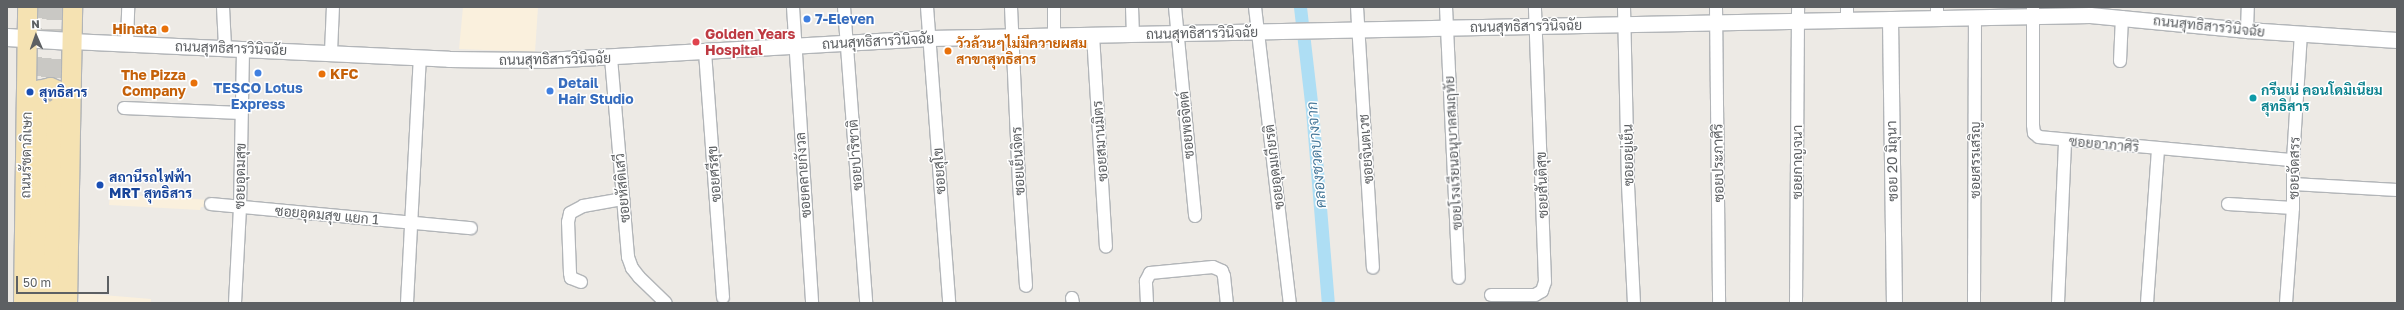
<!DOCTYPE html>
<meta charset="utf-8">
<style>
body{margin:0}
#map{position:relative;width:2404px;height:310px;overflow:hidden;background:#edeae5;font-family:"Golos Text",Sarabun,sans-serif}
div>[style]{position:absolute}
.commercial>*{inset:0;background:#faf0dd}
.canal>*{height:13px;margin:-6.5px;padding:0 6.5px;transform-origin:6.5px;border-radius:6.5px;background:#aedef4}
.primary-tunnel>*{height:19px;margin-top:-9.5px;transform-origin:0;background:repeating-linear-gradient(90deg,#c9c8c4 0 19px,transparent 0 29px)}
.roads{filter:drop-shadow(1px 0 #b2b5b8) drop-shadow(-1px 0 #b2b5b8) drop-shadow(0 1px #b2b5b8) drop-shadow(0 -1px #b2b5b8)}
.minor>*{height:12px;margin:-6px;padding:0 6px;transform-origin:6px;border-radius:6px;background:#fff}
.tertiary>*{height:15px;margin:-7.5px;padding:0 7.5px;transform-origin:7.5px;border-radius:7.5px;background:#fff}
.secondary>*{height:17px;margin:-8.5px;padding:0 8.5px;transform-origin:8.5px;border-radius:8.5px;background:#fff}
.primary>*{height:19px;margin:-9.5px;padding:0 9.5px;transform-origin:9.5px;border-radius:9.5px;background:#f5e2b2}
.dots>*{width:11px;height:11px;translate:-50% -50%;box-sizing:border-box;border:2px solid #fff;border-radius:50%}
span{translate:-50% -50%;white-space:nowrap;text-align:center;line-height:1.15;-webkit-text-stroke:3px #fff;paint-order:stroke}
.shop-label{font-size:14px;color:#366cbe;font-weight:700}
.left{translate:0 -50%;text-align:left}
.street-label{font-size:14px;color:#5d6063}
.food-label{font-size:14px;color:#c56008;font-weight:700}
.right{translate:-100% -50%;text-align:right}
.health-label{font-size:14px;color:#be3a42;font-weight:700}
.culture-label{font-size:14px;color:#0d838f;font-weight:700}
.transit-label{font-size:14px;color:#164399;font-weight:700}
.water-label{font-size:15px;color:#497b9c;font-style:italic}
.frame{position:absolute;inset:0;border:8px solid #5d6063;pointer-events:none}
.north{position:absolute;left:16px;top:16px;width:40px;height:40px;-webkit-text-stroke:3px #fff;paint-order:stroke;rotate:358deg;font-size:11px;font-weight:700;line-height:16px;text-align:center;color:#5d6063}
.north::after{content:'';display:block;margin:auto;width:14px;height:18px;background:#5d6063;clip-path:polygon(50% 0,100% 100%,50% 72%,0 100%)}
.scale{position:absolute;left:16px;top:276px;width:93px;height:18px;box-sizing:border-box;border:2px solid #5d6063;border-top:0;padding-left:5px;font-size:12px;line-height:14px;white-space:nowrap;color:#5d6063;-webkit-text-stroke:3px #fff;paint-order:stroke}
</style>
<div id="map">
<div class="commercial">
<i style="clip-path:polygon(463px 7px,538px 7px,535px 52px,459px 49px)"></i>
<i style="clip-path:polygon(110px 194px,211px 200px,211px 207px,201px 207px,200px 210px,109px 205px)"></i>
<i style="clip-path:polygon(79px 293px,151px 299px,151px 303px,79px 303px)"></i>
</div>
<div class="canal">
<i style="left:1300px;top:7px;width:104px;rotate:83.4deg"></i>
<i style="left:1312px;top:110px;width:194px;rotate:85.3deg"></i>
</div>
<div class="primary-tunnel">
<i style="left:41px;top:105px;width:98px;rotate:-88.8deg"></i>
<i style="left:56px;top:106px;width:99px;rotate:-90deg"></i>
</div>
<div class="roads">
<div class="minor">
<i style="left:223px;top:7px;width:40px;rotate:87.1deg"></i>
<i style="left:793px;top:7px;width:297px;rotate:86.3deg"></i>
<i style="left:844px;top:7px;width:297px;rotate:85.7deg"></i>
<i style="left:927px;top:7px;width:297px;rotate:85.7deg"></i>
<i style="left:1011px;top:7px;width:176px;rotate:87.4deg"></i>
<i style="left:1019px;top:183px;width:103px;rotate:86.1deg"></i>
<i style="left:1054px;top:7px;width:29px;rotate:90deg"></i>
<i style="left:1132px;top:7px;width:27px;rotate:88deg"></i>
<i style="left:1175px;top:7px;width:210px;rotate:84.5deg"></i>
<i style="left:1255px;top:7px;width:298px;rotate:83.3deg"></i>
<i style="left:1357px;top:7px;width:261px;rotate:86.5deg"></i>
<i style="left:1446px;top:7px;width:271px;rotate:87.3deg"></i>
<i style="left:1624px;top:7px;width:178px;rotate:88.7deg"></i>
<i style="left:1628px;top:185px;width:118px;rotate:87.1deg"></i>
<i style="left:1716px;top:7px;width:296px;rotate:89.4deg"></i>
<i style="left:1847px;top:7px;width:13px;rotate:90deg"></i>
<i style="left:2033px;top:7px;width:118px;rotate:90deg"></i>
<i style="left:2033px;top:125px;width:8px;rotate:83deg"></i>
<i style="left:2034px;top:133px;width:6px;rotate:39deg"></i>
<i style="left:2039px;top:137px;width:255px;rotate:5.2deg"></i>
<i style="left:1937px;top:18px;width:11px;rotate:-90deg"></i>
<i style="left:2247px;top:30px;width:23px;rotate:-88deg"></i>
<i style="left:1093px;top:35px;width:212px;rotate:86.5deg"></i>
<i style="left:127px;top:43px;width:36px;rotate:-88deg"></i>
<i style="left:331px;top:52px;width:45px;rotate:-87.5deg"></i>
<i style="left:705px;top:52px;width:246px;rotate:85.8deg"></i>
<i style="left:611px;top:58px;width:200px;rotate:85.1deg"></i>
<i style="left:628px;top:257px;width:12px;rotate:70deg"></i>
<i style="left:632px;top:268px;width:11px;rotate:52deg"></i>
<i style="left:639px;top:277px;width:37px;rotate:44deg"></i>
<i style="left:2120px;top:61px;width:44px;rotate:-87.4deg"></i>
<i style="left:124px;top:108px;width:117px;rotate:2.4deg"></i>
<i style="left:2293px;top:184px;width:104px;rotate:3.3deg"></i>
<i style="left:211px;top:204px;width:261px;rotate:5.3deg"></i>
<i style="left:2228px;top:204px;width:65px;rotate:3.5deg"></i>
<i style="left:581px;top:282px;width:11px;rotate:-158deg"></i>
<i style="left:571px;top:278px;width:5px;rotate:-101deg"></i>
<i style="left:570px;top:273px;width:51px;rotate:-92.2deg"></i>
<i style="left:568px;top:222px;width:9px;rotate:-77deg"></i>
<i style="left:570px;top:213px;width:15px;rotate:-28deg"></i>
<i style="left:583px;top:206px;width:41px;rotate:-9.9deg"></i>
<i style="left:1491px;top:295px;width:44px"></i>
<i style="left:1535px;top:295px;width:8px;rotate:-30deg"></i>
<i style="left:1542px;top:291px;width:9px;rotate:-72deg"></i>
<i style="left:1545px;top:282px;width:275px;rotate:-92.1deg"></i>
<i style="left:1072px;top:298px;width:5px;rotate:79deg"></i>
<i style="left:235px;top:303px;width:96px;rotate:-87deg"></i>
<i style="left:240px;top:207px;width:159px;rotate:-88.9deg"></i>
<i style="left:407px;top:303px;width:246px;rotate:-87deg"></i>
<i style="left:1147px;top:303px;width:22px;rotate:-93deg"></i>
<i style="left:1146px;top:281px;width:9px;rotate:-63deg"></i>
<i style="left:1150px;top:273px;width:63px;rotate:-5.4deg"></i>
<i style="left:1213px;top:267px;width:10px;rotate:24deg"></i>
<i style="left:1222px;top:271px;width:5px;rotate:68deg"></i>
<i style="left:1224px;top:276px;width:27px;rotate:84deg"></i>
<i style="left:1796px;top:303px;width:296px;rotate:-89.6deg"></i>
<i style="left:1974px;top:303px;width:286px;rotate:-89.8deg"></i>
<i style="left:2058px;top:303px;width:163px;rotate:-87.5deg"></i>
<i style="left:2147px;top:303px;width:154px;rotate:-85.9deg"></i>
<i style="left:2286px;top:303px;width:95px;rotate:-85.8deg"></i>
<i style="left:2293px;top:208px;width:48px;rotate:-90deg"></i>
<i style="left:2293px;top:160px;width:126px;rotate:-86.4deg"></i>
</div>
<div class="tertiary">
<i style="left:1890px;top:19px;width:284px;rotate:89.2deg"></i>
<i style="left:71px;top:41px;width:378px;rotate:2.7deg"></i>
<i style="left:449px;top:59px;width:97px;rotate:0.6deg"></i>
<i style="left:546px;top:60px;width:384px;rotate:-3.3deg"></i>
<i style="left:929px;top:38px;width:1161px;rotate:-1.13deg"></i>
<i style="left:2090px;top:15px;width:158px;rotate:5.5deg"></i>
<i style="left:2247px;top:30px;width:150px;rotate:3.8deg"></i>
</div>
<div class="secondary">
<i style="left:7px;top:37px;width:64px;rotate:3.6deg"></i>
</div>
<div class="primary">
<i style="left:27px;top:105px;width:19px;rotate:-54deg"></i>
<i style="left:38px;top:90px;width:12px;rotate:-14deg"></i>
<i style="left:50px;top:87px;width:8px;rotate:23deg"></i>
<i style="left:57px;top:90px;width:21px;rotate:53deg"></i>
<i style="left:23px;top:303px;width:296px;rotate:-89.2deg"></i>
<i style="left:39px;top:303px;width:197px;rotate:-89.4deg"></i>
<i style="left:53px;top:303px;width:195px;rotate:-89.1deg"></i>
<i style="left:67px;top:303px;width:296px;rotate:-89deg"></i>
</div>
</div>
<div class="dots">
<i style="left:807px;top:19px;background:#3f7fe0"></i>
<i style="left:165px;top:29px;background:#e8710a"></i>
<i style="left:696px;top:42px;background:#e0444e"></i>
<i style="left:948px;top:51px;background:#e8710a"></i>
<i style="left:258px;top:73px;background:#3f7fe0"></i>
<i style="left:322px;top:74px;background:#e8710a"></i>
<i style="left:194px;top:83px;background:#e8710a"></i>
<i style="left:550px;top:91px;background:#3f7fe0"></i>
<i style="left:30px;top:92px;background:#1a4fb4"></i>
<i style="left:2253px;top:98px;background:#0f9aa8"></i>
<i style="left:100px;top:185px;background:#1a4fb4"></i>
</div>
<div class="shop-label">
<span class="left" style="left:815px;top:19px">7-Eleven</span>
<span class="left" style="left:558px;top:91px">Detail<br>Hair Studio</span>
<span style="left:258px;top:96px">TESCO Lotus<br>Express</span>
</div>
<div class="street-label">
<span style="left:1526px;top:26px;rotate:-1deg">ถนนสุทธิสารวินิจฉัย</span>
<span style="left:2209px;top:26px;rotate:6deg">ถนนสุทธิสารวินิจฉัย</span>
<span style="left:1202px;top:33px;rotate:-1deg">ถนนสุทธิสารวินิจฉัย</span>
<span style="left:878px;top:41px;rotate:-3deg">ถนนสุทธิสารวินิจฉัย</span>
<span style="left:231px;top:48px;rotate:2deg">ถนนสุทธิสารวินิจฉัย</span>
<span style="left:555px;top:59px;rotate:-1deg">ถนนสุทธิสารวินิจฉัย</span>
<span style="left:1186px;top:125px;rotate:-95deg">ซอยพอจิตต์</span>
<span style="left:1100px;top:141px;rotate:-94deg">ซอยสมานมิตร</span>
<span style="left:2104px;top:144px;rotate:5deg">ซอยอาภาศิริ</span>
<span style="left:1366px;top:149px;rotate:-94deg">ซอยจินตเวช</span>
<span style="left:1453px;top:153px;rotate:-93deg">ซอยโรงเรียนอนุบาลสมฤทัย</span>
<span style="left:26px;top:155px;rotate:-89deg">ถนนรัชดาภิเษก</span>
<span style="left:855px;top:155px;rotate:-94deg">ซอยปาริชาติ</span>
<span style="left:1628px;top:155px;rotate:-91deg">ซอยอยู่เย็น</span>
<span style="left:1975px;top:160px;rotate:-90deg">ซอยสรรเสริญ</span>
<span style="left:1018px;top:161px;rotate:-93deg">ซอยเย็นจิตร</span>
<span style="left:1892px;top:161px;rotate:-91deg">ซอย 20 มิถุนา</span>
<span style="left:1797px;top:162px;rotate:-90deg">ซอยกาญจนา</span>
<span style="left:1718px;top:163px;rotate:-91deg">ซอยประภาศิริ</span>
<span style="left:1274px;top:167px;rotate:-97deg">ซอยอุดมเกียรติ</span>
<span style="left:2294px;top:168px;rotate:-89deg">ซอยจัดสรร</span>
<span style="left:939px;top:171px;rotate:-94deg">ซอยสุโข</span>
<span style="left:714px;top:174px;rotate:-94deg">ซอยศรีสุข</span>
<span style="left:803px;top:175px;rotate:-94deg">ซอยคลายกังวล</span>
<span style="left:240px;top:176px;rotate:-89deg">ซอยอุดมสุข</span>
<span style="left:1542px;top:185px;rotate:-92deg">ซอยสันติสุข</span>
<span style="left:622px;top:188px;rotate:-95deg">ซอยหัสดิเสวี</span>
<span style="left:327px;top:215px;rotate:5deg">ซอยอุดมสุข แยก 1</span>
</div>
<div class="food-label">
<span class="right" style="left:157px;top:29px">Hinata</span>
<span class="left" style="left:956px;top:51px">วัวล้วนๆไม่มีควายผสม<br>สาขาสุทธิสาร</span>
<span class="left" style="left:330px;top:74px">KFC</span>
<span class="right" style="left:186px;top:83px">The Pizza<br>Company</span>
</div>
<div class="health-label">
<span class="left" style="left:705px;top:42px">Golden Years<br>Hospital</span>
</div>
<div class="culture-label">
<span class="left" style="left:2261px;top:98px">กรีนเน่ คอนโดมิเนียม<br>สุทธิสาร</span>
</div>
<div class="transit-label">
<span class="left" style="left:39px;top:92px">สุทธิสาร</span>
<span class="left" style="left:109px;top:185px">สถานีรถไฟฟ้า<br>MRT สุทธิสาร</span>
</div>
<div class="water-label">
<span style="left:1316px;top:155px;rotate:-95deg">คลองชวดบางจาก</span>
</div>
<div class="frame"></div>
<div class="north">N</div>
<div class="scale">50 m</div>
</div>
